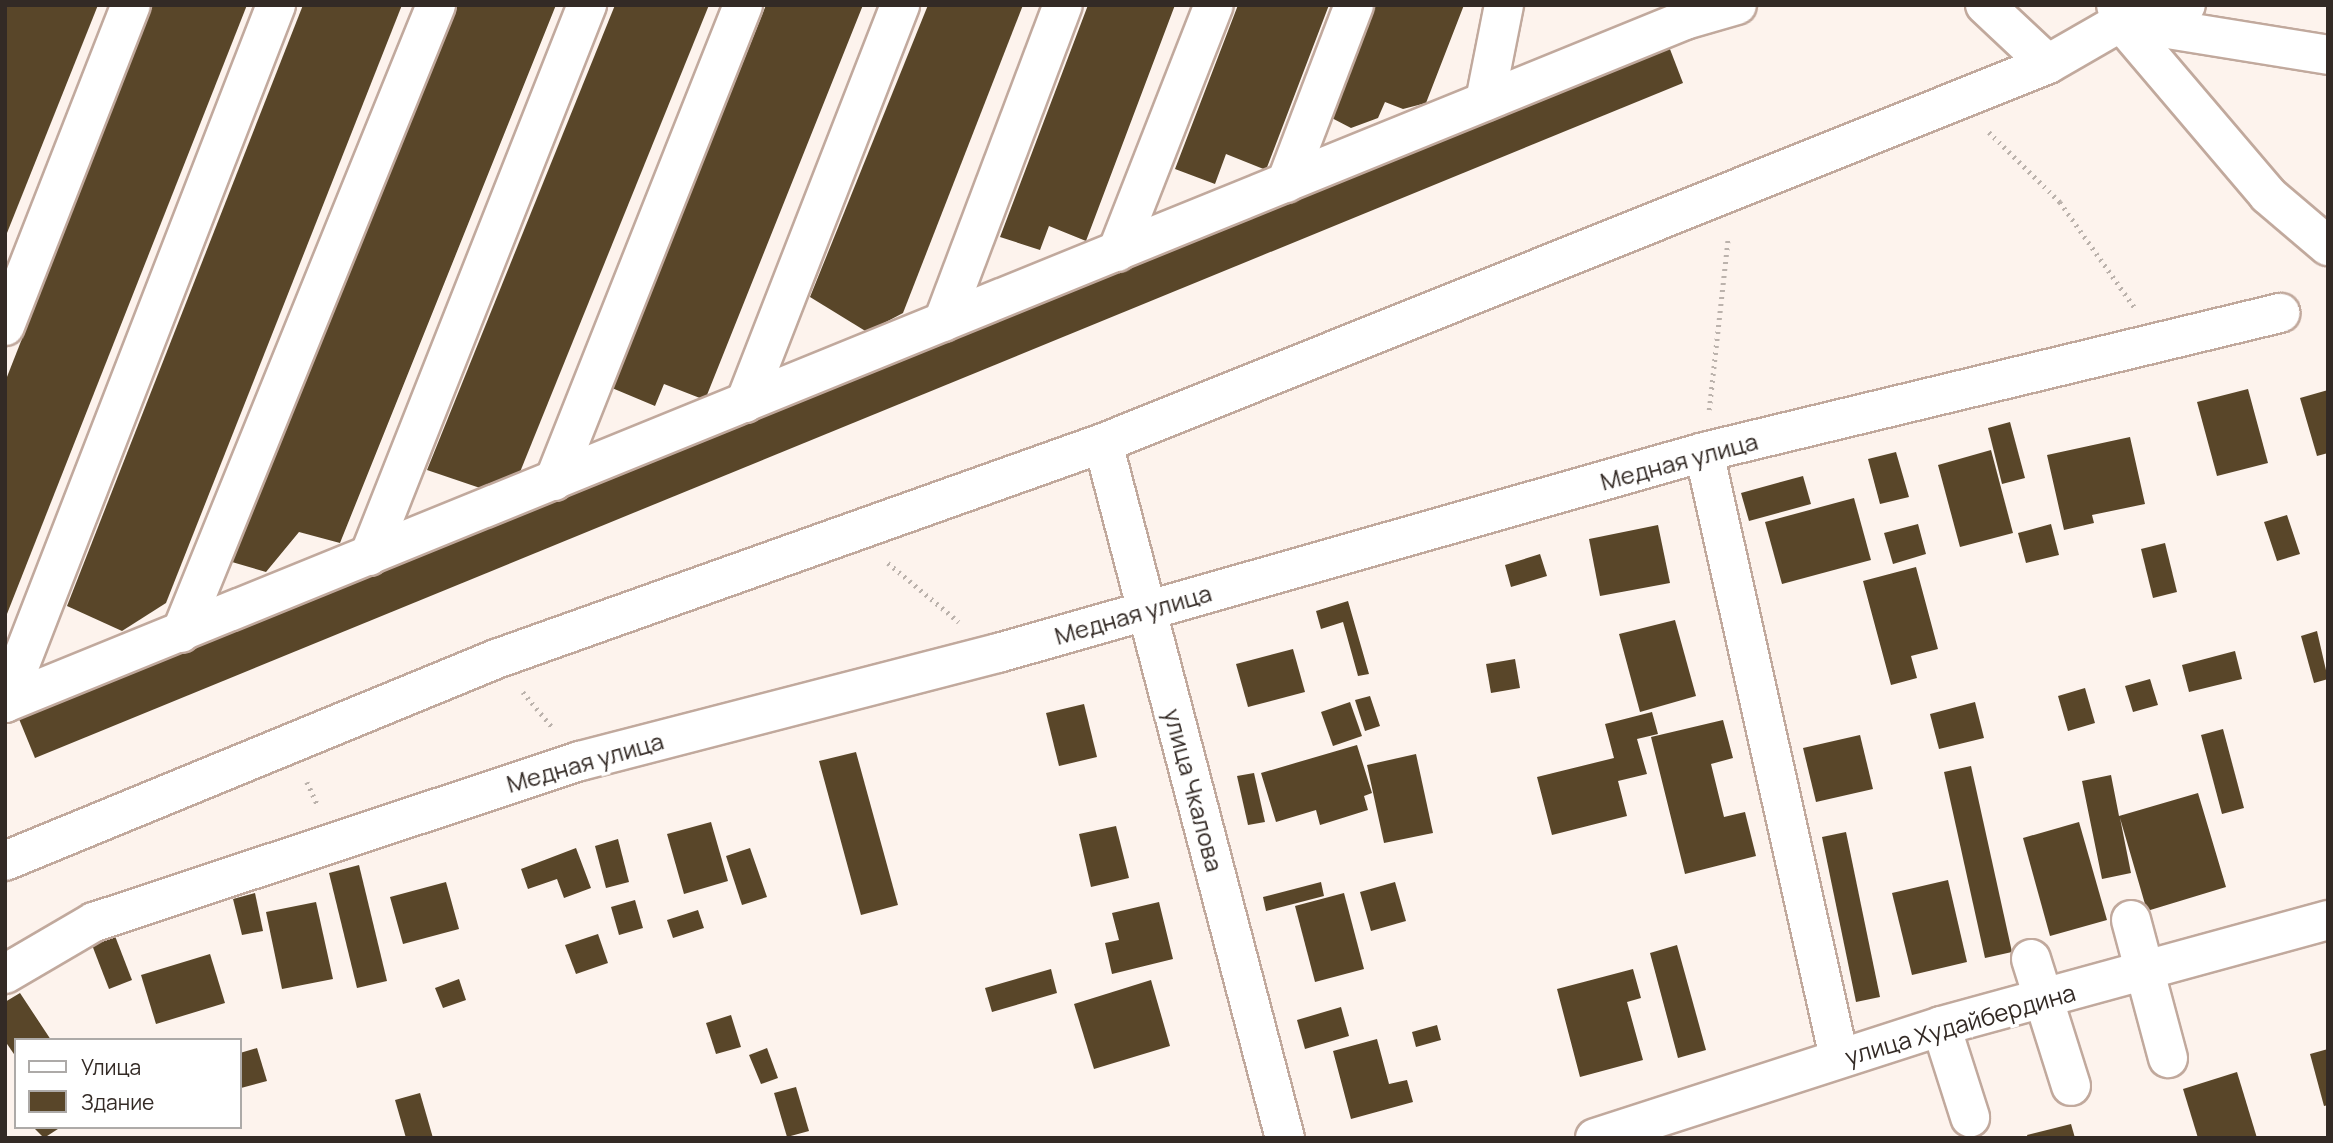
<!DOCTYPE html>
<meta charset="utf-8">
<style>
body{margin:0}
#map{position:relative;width:2333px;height:1143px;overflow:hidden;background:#fdf3ed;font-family:Manrope,sans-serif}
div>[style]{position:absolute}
.building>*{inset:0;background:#594629}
.path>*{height:4.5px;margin-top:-2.25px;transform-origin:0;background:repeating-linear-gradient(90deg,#bbb2ac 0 2px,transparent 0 7px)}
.roads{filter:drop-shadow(2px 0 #c1a99d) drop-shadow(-2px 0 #c1a99d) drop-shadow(0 2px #c1a99d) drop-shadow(0 -2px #c1a99d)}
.minor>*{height:38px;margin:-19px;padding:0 19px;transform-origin:19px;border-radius:19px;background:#fff}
span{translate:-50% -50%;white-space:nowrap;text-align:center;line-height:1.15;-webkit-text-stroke:7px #fff;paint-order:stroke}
.street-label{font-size:24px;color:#332a25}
.frame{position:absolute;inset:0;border:7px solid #332a25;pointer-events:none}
.legend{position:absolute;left:14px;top:1038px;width:228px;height:91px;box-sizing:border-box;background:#fff;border:2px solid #adaaa8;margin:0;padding:9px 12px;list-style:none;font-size:21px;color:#332a25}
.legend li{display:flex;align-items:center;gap:14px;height:35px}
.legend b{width:35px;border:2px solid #adaaa8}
</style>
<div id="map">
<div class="building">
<i style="clip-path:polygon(5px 5px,98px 5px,5px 238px)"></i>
<i style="clip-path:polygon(153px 5px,247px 5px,5px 619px,5px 382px)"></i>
<i style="clip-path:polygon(303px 5px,402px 5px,166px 603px,122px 631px,67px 606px)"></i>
<i style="clip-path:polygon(457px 5px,556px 5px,340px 543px,299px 532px,266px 572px,232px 562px)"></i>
<i style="clip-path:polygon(615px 5px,709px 5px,518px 477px,483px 489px,427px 470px)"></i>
<i style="clip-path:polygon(766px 5px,863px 5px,705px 400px,664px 384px,655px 406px,612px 388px)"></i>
<i style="clip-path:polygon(928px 5px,1023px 5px,903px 313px,867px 332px,810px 297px)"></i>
<i style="clip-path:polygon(1088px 5px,1175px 5px,1086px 241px,1049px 226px,1040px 250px,1000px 237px)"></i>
<i style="clip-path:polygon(1238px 5px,1329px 5px,1266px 170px,1226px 154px,1215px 184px,1175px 169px)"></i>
<i style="clip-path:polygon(1369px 5px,1464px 5px,1426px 103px,1403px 109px,1385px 102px,1378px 118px,1351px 128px,1326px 115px)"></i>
<i style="clip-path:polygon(1668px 44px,1683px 83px,35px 758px,19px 719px)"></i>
<i style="clip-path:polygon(2248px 389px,2268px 463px,2217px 476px,2197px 402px)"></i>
<i style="clip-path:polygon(2328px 390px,2328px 453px,2317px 456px,2300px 398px)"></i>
<i style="clip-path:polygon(2010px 422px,2025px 478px,2002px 484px,1988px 428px)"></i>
<i style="clip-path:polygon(2130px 437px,2145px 504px,2092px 515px,2094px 523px,2064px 530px,2047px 455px)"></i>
<i style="clip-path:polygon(1991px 450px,2013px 533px,1960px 547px,1938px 465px)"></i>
<i style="clip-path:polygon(1896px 452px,1909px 497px,1880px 504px,1868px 459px)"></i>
<i style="clip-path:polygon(1803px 476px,1811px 504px,1749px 521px,1741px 493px)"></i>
<i style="clip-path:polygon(1854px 498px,1871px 560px,1782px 584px,1765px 522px)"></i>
<i style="clip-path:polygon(2287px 515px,2300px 554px,2277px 561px,2264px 522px)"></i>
<i style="clip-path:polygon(1918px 524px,1926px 554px,1893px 564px,1884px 533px)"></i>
<i style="clip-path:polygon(2051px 524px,2059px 555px,2026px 563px,2018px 533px)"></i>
<i style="clip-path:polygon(1658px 525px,1670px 583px,1600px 596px,1589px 539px)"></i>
<i style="clip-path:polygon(2165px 543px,2177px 592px,2153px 598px,2141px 549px)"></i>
<i style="clip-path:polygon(1540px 554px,1547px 576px,1511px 587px,1505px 565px)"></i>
<i style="clip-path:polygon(1916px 567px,1938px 649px,1911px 656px,1917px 678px,1891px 685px,1863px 581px)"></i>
<i style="clip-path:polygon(1348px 601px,1369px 674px,1358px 676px,1343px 622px,1321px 629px,1316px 611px)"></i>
<i style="clip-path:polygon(1675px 620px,1696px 696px,1640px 712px,1619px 634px)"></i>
<i style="clip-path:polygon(2317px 631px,2328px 679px,2314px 683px,2301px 636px)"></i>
<i style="clip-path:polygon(1293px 649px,1305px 692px,1248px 707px,1236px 664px)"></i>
<i style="clip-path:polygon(2235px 651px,2242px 679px,2189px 692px,2182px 665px)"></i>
<i style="clip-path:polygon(1515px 659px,1520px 688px,1491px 693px,1486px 664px)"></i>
<i style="clip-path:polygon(2150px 679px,2158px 705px,2133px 712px,2125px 686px)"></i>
<i style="clip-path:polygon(2085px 688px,2095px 723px,2068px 731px,2058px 696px)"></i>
<i style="clip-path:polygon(1370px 696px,1380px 726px,1365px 731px,1355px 700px)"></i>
<i style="clip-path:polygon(1350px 702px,1362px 736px,1333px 746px,1321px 712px)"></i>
<i style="clip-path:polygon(1975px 702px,1984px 738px,1939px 749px,1930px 714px)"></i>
<i style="clip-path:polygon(1084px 704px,1097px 757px,1059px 766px,1046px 713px)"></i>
<i style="clip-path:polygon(1652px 712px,1658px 734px,1637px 739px,1647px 774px,1618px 781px,1627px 816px,1552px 835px,1537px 777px,1614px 758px,1605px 724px)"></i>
<i style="clip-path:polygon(1723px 720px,1733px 758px,1711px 764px,1724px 817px,1745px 812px,1756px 856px,1685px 874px,1651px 737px)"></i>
<i style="clip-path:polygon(2223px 729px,2244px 808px,2222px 814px,2201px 735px)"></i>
<i style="clip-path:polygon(1860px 735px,1873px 789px,1816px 802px,1803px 748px)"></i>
<i style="clip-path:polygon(1357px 745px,1372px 793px,1364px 796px,1368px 810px,1320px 825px,1316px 810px,1276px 822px,1261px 773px)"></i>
<i style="clip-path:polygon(856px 752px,898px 905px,861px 915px,819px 761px)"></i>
<i style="clip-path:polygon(1416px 754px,1433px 833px,1384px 843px,1367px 765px)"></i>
<i style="clip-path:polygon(1971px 766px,2012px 952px,1985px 958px,1944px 772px)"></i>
<i style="clip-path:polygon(1254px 773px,1265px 822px,1248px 825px,1237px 776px)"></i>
<i style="clip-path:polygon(2111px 775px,2119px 816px,2198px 793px,2226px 887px,2147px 911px,2120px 818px,2131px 873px,2102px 879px,2082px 781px)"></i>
<i style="clip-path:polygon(711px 822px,728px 881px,684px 894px,667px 834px)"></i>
<i style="clip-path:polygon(2079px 822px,2107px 920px,2050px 936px,2023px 838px)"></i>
<i style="clip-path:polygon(1116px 826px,1129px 878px,1091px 887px,1079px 834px)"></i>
<i style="clip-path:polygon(1846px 832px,1880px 997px,1856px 1002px,1822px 837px)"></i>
<i style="clip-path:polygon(618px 839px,629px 882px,606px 888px,595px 846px)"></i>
<i style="clip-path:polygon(576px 848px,591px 888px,564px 898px,557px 879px,528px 889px,521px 869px)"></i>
<i style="clip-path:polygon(750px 848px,767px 897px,742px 905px,726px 856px)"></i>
<i style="clip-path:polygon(359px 865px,387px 981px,357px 988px,329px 873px)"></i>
<i style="clip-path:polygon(1948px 880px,1967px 962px,1912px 975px,1892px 893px)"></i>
<i style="clip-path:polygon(446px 882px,459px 929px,403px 944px,390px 897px)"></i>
<i style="clip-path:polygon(1321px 882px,1324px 896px,1266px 911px,1263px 897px)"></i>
<i style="clip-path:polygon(1395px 882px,1406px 921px,1371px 931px,1360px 892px)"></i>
<i style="clip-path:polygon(255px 893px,263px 931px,242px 935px,233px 899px)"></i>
<i style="clip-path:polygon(1344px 893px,1364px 969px,1315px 982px,1295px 906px)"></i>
<i style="clip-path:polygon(635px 900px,643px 928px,619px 935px,611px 907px)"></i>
<i style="clip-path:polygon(316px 902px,333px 979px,282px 989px,266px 912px)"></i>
<i style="clip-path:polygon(1159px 902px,1173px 959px,1112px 974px,1105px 943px,1119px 940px,1112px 913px)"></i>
<i style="clip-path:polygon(698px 910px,704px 928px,673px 938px,667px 920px)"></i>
<i style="clip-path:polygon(598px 934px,608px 963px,576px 974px,565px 945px)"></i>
<i style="clip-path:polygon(115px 936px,132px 980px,109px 989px,92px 945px)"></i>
<i style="clip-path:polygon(1677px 945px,1706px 1050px,1678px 1058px,1650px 953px)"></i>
<i style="clip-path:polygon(210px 954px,225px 1003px,156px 1024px,141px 975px)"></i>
<i style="clip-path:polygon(1051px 969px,1057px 993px,992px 1012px,985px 988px)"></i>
<i style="clip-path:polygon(1633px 969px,1641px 998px,1627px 1002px,1643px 1060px,1580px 1077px,1557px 989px)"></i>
<i style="clip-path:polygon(459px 979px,466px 1000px,443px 1008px,435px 988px)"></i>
<i style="clip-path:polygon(1151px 980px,1170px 1046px,1094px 1069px,1074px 1004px)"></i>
<i style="clip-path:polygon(20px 993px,51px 1040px,16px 1040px,16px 1057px,5px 1041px,5px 1002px)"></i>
<i style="clip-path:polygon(1341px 1007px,1349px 1036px,1305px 1049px,1297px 1020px)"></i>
<i style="clip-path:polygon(731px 1015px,741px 1047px,716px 1054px,706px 1023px)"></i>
<i style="clip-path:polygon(1437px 1025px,1441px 1040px,1416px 1047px,1412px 1032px)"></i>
<i style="clip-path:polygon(1377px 1039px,1389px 1084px,1407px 1080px,1413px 1102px,1351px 1119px,1333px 1051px)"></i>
<i style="clip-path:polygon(257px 1048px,267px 1081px,241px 1088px,240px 1053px)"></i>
<i style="clip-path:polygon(767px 1048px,778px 1078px,761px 1084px,749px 1055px)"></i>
<i style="clip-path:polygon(2328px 1049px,2328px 1105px,2324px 1106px,2310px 1054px)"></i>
<i style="clip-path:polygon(2237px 1072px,2257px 1138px,2198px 1138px,2183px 1089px)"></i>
<i style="clip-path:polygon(796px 1087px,809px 1131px,787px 1137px,774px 1093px)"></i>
<i style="clip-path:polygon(420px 1093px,433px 1138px,406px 1138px,395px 1100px)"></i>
<i style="clip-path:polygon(2071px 1124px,2075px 1138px,2028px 1138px,2027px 1135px)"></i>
<i style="clip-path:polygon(33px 1127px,61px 1127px,44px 1138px)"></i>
</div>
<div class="path">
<i style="left:1989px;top:132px;width:100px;rotate:44.6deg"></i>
<i style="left:2060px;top:202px;width:130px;rotate:54.7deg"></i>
<i style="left:1709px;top:410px;width:173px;rotate:-83.7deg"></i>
<i style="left:888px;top:563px;width:92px;rotate:39.7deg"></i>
<i style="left:523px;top:692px;width:47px;rotate:50.2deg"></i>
<i style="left:307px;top:782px;width:26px;rotate:65deg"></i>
</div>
<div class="roads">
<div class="minor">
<i style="left:1985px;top:5px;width:86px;rotate:43.1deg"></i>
<i style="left:2116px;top:5px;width:18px;rotate:74deg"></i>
<i style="left:2121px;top:22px;width:227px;rotate:49.6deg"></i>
<i style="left:2268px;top:195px;width:79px;rotate:40.4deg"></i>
<i style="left:2137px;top:24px;width:193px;rotate:9.2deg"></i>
<i style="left:1485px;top:101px;width:98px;rotate:-78.8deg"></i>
<i style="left:1286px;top:183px;width:191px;rotate:-69.1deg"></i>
<i style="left:1117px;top:252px;width:265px;rotate:-68.6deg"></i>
<i style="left:943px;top:322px;width:339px;rotate:-69.3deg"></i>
<i style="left:5px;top:326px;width:345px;rotate:-68.6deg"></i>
<i style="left:745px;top:403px;width:427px;rotate:-68.7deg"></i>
<i style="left:1103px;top:443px;width:718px;rotate:75.33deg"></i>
<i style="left:1704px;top:452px;width:621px;rotate:77.44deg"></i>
<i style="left:554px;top:481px;width:512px;rotate:-68.34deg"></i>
<i style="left:369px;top:556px;width:593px;rotate:-68.41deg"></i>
<i style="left:181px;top:633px;width:678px;rotate:-67.9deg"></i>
<i style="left:5px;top:703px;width:1814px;rotate:-22.12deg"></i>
<i style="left:1685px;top:20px;width:54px;rotate:-16.1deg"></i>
<i style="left:5px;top:703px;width:749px;rotate:-68.78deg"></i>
<i style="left:5px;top:861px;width:531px;rotate:-22.36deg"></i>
<i style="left:496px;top:659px;width:644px;rotate:-19.59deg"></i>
<i style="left:1103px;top:443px;width:1018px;rotate:-21.85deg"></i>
<i style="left:2048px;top:64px;width:84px;rotate:-29.9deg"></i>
<i style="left:2121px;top:22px;width:67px;rotate:-14.7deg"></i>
<i style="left:2131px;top:920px;width:143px;rotate:75deg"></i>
<i style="left:2031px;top:959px;width:133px;rotate:72.5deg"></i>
<i style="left:5px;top:974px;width:103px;rotate:-30.3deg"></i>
<i style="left:94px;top:922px;width:512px;rotate:-18.33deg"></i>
<i style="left:580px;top:761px;width:432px;rotate:-14.5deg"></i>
<i style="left:998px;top:653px;width:734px;rotate:-15.89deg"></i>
<i style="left:1704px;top:452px;width:593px;rotate:-13.57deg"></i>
<i style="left:1941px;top:1026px;width:96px;rotate:72.3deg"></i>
<i style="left:1595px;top:1138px;width:364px;rotate:-17.9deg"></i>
<i style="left:1941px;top:1026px;width:401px;rotate:-15.3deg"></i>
</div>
</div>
<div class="street-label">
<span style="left:1679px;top:461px;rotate:-15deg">Медная улица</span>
<span style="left:1133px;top:614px;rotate:-16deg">Медная улица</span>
<span style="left:585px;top:762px;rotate:-16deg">Медная улица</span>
<span style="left:1194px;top:790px;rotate:75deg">улица Чкалова</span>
<span style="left:1960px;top:1024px;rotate:-16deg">улица Худайбердина</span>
</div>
<div class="frame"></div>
<ul class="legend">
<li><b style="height:9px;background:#fff"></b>Улица</li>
<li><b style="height:19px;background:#594629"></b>Здание</li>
</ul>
</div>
